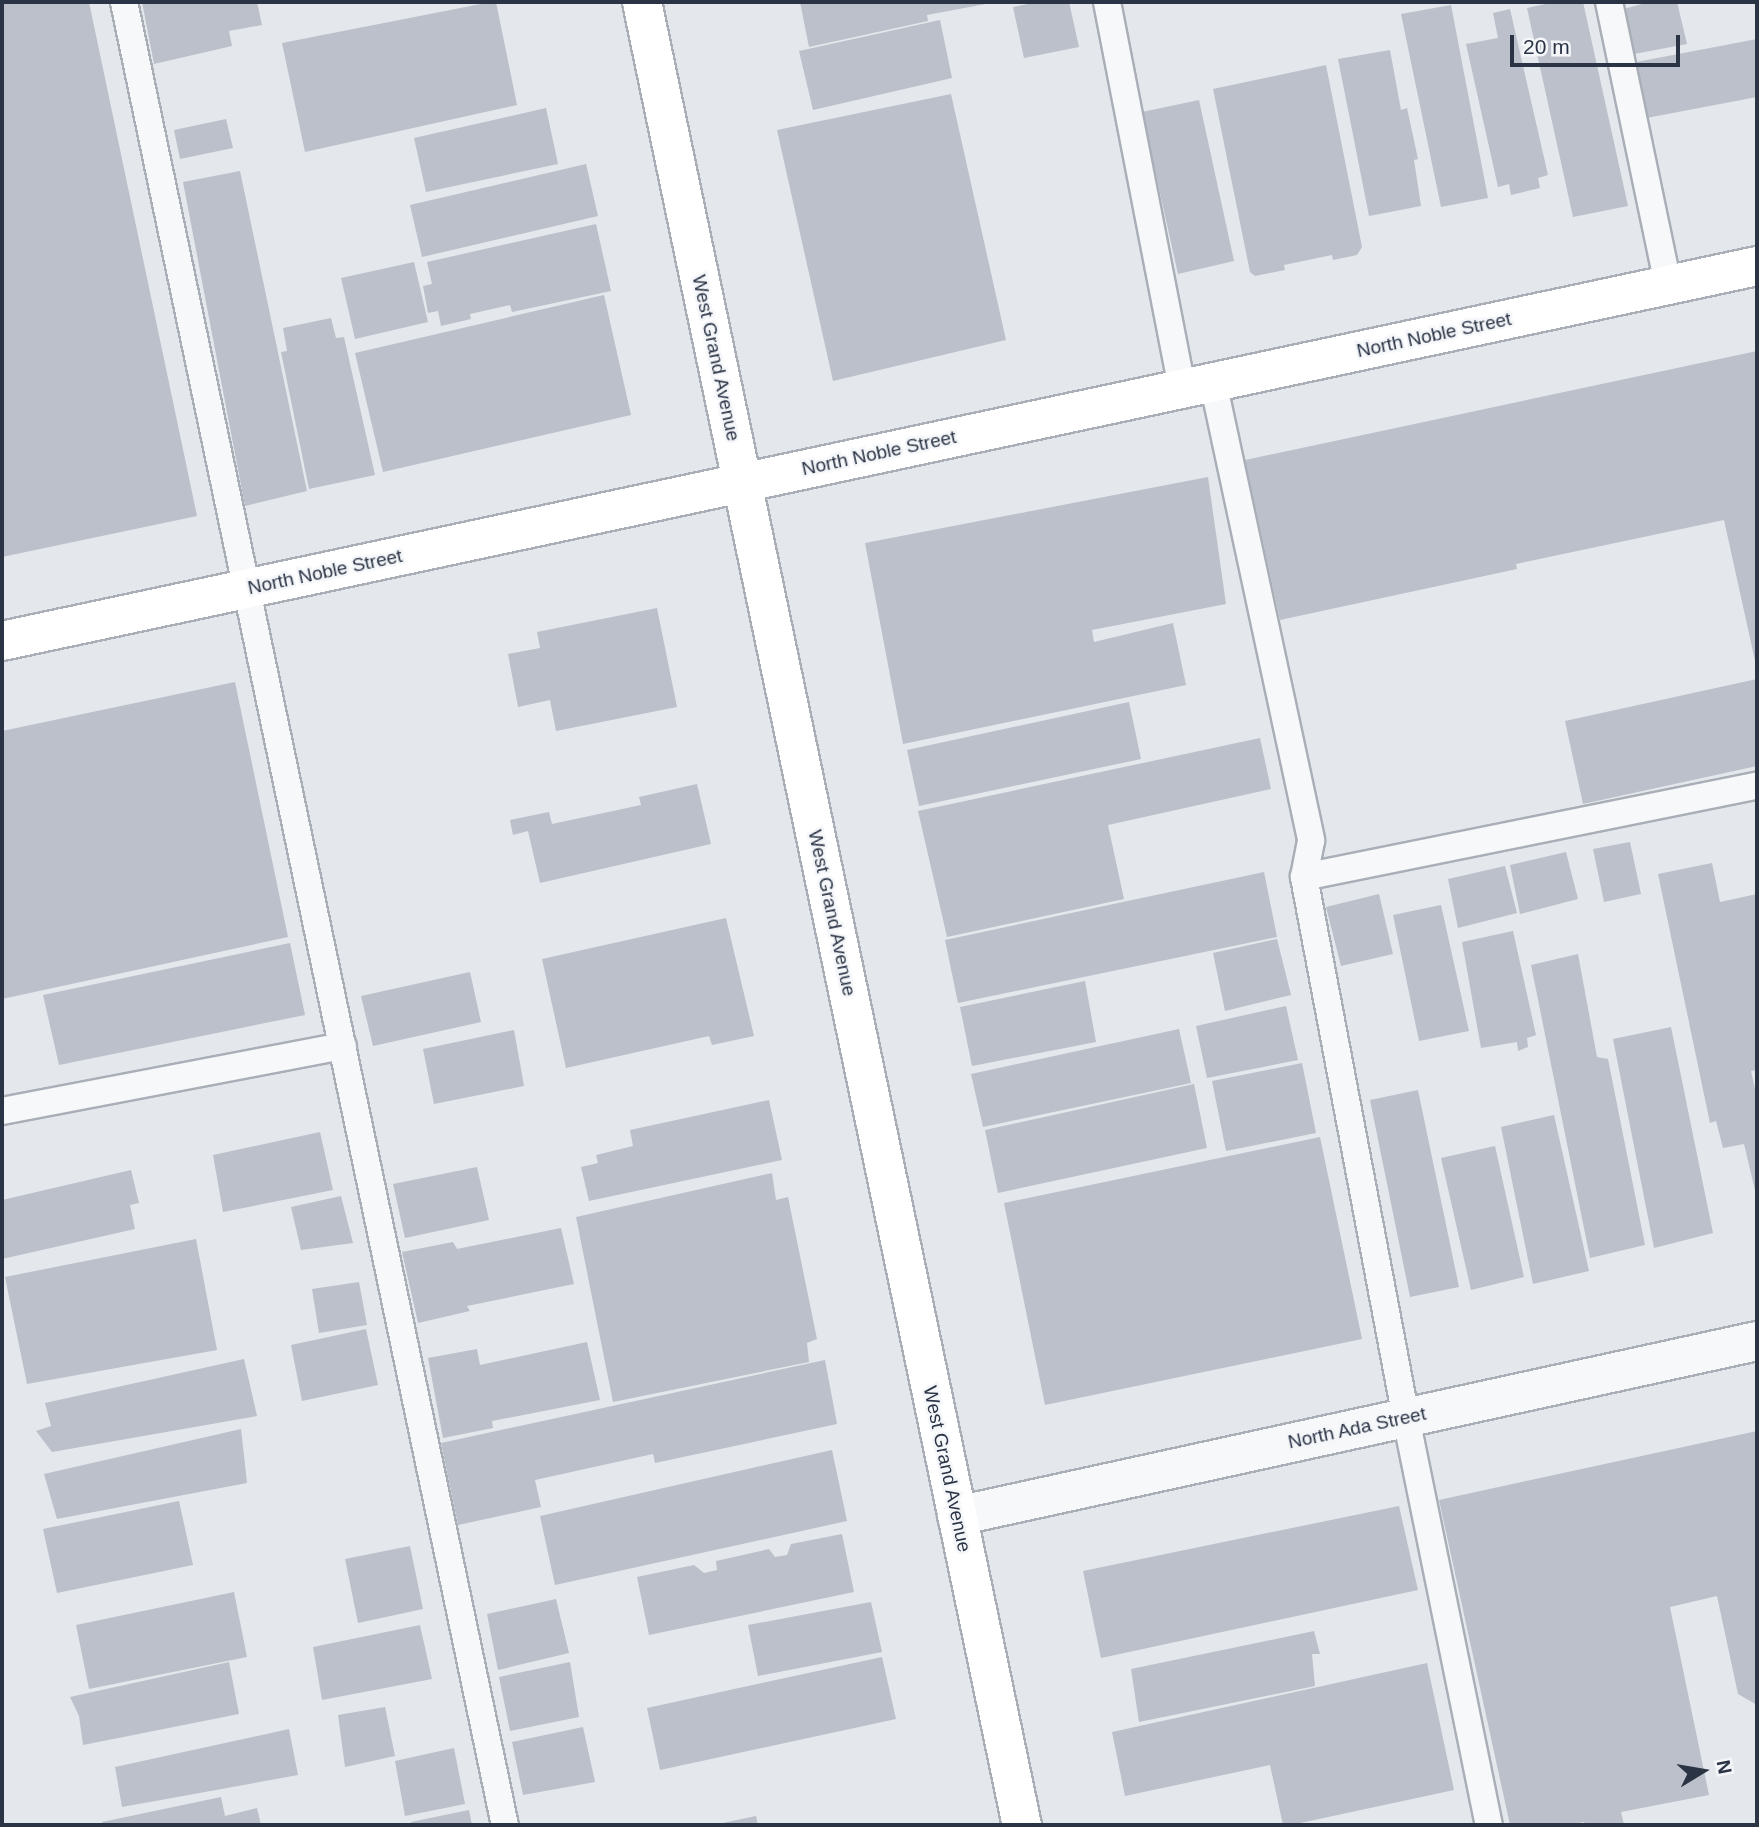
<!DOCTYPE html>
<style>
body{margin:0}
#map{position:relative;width:1759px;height:1827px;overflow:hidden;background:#e4e7ec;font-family:Helvetica,sans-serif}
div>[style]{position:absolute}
.building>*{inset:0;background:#bbc0ca}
.roads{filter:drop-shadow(2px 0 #a9aeb7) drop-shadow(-2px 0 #a9aeb7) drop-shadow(0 2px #a9aeb7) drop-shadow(0 -2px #a9aeb7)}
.lane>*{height:26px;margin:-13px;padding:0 13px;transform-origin:13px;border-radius:13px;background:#f7f8fa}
.street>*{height:38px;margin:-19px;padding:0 19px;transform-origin:19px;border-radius:19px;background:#f7f8fa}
.secondary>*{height:38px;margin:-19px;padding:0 19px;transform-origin:19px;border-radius:19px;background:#fff}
span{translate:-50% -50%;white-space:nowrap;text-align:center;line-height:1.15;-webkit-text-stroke:5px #f4f6f9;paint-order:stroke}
.street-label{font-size:19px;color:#2b3445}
.frame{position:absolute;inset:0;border:4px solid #2b3445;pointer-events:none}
.north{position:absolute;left:1668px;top:1736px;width:70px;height:70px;-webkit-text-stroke:5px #f4f6f9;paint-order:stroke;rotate:79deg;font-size:19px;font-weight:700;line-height:28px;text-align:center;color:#2b3445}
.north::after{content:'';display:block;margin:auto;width:24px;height:32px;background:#2b3445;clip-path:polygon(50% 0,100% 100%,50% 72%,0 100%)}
.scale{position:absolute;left:1510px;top:35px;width:170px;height:32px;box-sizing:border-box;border:4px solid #2b3445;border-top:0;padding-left:9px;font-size:21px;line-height:24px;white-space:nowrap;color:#2b3445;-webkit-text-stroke:5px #f4f6f9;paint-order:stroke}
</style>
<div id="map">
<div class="building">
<i style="clip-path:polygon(2px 2px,89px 2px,197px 516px,2px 557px)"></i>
<i style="clip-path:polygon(142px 2px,257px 2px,262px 25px,229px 31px,232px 46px,154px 64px)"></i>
<i style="clip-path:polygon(491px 2px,496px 2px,517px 105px,305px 152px,282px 43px)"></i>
<i style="clip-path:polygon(800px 2px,991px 2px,991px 3px,927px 15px,928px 21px,809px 47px)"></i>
<i style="clip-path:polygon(1037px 2px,1069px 2px,1079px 47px,1024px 58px,1013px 7px)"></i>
<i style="clip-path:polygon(1555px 2px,1583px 2px,1628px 206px,1573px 217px,1527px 8px)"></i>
<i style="clip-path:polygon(1649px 2px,1677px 2px,1687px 44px,1634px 54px,1624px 9px)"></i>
<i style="clip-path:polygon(1451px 5px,1488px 198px,1441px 207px,1401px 14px)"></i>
<i style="clip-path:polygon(1510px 9px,1548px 175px,1538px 178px,1540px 188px,1511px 195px,1509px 184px,1498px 187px,1466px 44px,1498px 38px,1493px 13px)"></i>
<i style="clip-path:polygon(940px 20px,952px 78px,813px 110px,799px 51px)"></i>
<i style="clip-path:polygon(1757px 39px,1757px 97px,1641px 119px,1631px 63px)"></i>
<i style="clip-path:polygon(1390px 50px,1401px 110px,1407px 108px,1418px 159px,1414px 160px,1421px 206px,1369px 216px,1338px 59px)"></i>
<i style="clip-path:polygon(1326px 65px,1362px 247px,1357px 255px,1333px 260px,1332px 255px,1284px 265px,1285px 270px,1255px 276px,1250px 272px,1213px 89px)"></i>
<i style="clip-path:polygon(951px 94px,1006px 340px,833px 381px,777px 130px)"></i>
<i style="clip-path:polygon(1199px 100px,1234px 261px,1178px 274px,1142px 112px)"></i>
<i style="clip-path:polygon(546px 108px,558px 164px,426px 192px,414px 138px)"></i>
<i style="clip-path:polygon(226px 119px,233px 148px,180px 159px,174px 130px)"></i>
<i style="clip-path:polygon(586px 164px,598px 216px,422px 257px,410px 205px)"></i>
<i style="clip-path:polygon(240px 171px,307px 491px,245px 506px,183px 182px)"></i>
<i style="clip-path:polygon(596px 224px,611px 291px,512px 312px,510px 305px,470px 314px,471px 319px,441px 326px,438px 311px,428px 313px,423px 286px,432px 284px,427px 262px)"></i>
<i style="clip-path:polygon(414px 262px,428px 322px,355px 339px,341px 278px)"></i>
<i style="clip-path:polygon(604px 295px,631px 415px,383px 472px,355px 353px)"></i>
<i style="clip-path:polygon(331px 318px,336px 338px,344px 337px,375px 475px,309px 489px,281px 352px,287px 351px,283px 328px)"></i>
<i style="clip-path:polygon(1757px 351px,1757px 670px,1724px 520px,1516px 564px,1517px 569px,1280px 620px,1245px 460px)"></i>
<i style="clip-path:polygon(1208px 477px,1226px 604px,1092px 630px,1094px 642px,1173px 623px,1186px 685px,903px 744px,865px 543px)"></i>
<i style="clip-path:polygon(657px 608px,677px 707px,556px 731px,550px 700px,518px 707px,508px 654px,540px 648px,537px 632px)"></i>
<i style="clip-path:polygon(1757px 679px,1757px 766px,1583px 804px,1565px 721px)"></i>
<i style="clip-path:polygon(235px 682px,288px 937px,2px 999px,2px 731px)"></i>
<i style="clip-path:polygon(1129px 702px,1141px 759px,919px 806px,907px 750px)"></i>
<i style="clip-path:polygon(1260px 738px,1271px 789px,1108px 825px,1124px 899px,947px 937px,918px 811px)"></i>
<i style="clip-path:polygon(697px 784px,711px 844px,540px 883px,528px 831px,513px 835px,510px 820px,549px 812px,552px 824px,641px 805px,639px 797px)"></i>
<i style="clip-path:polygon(1630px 842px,1641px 894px,1604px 902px,1593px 849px)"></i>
<i style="clip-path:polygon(1566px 852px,1578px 899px,1520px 914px,1510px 865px)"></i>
<i style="clip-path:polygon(1712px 863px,1720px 902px,1757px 894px,1757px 1070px,1751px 1071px,1757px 1098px,1757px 1199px,1744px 1144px,1723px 1148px,1716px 1121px,1710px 1123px,1658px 874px)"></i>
<i style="clip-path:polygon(1505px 866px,1517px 913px,1458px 928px,1448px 879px)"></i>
<i style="clip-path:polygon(1264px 872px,1277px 937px,958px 1003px,945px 940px)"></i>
<i style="clip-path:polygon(1379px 894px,1393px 954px,1341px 966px,1326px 907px)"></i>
<i style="clip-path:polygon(1441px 905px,1469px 1031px,1419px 1041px,1393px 915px)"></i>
<i style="clip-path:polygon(726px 918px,754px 1036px,712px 1045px,709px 1036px,566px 1068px,542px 959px)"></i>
<i style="clip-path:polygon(1513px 931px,1536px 1035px,1527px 1038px,1528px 1047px,1518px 1051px,1517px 1042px,1481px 1048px,1462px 942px)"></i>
<i style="clip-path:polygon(1277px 939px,1291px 995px,1225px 1011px,1213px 953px)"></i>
<i style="clip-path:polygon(290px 943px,305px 1015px,59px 1065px,43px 995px)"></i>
<i style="clip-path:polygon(1578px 954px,1597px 1057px,1608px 1059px,1645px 1245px,1590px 1258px,1531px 965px)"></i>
<i style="clip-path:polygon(470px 972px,481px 1022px,373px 1046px,361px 996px)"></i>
<i style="clip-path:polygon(1085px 981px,1096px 1042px,972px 1066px,960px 1007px)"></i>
<i style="clip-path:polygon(1286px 1006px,1298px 1060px,1207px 1078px,1196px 1026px)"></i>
<i style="clip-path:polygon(1671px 1027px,1713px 1233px,1654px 1248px,1613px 1039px)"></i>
<i style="clip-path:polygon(1179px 1029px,1191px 1083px,983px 1127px,971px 1074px)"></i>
<i style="clip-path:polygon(514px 1030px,524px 1086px,434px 1104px,423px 1049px)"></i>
<i style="clip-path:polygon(1302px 1063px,1316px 1133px,1226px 1151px,1212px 1081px)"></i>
<i style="clip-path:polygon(1194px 1084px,1207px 1148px,998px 1193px,985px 1130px)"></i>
<i style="clip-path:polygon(1418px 1090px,1459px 1287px,1410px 1297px,1370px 1100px)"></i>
<i style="clip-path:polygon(769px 1100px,782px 1160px,589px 1201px,581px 1167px,598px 1163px,596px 1155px,633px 1146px,630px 1130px)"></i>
<i style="clip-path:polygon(1554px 1115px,1589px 1271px,1533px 1284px,1501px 1127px)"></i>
<i style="clip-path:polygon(320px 1132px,333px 1190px,223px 1212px,213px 1155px)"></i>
<i style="clip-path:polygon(1320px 1137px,1362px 1339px,1045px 1405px,1004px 1203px)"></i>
<i style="clip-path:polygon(1495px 1146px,1524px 1277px,1471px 1290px,1441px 1158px)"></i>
<i style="clip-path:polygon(477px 1167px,489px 1220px,405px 1238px,393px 1184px)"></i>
<i style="clip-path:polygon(131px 1170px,139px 1203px,130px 1205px,135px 1229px,2px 1259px,2px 1200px)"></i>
<i style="clip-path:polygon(772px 1173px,776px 1200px,788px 1197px,817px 1339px,807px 1343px,809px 1362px,613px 1402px,576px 1217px)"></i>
<i style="clip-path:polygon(341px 1196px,353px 1243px,301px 1250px,291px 1207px)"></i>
<i style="clip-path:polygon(561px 1228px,574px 1284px,467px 1306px,470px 1311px,418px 1323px,402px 1252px,453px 1242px,457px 1249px)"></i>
<i style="clip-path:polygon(196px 1239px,217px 1350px,27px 1384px,5px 1277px)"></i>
<i style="clip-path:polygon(359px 1282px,367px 1325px,319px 1333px,312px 1289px)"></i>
<i style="clip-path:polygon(366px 1329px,378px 1385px,302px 1401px,291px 1345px)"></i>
<i style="clip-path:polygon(587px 1342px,600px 1400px,492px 1421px,493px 1428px,443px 1438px,428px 1358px,477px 1349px,480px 1365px)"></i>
<i style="clip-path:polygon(244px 1359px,257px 1416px,52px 1452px,36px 1431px,51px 1426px,45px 1403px)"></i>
<i style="clip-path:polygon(825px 1360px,837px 1424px,655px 1463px,653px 1454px,535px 1480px,541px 1507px,458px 1525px,441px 1443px)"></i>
<i style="clip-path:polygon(241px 1429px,247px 1483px,57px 1519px,44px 1474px)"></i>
<i style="clip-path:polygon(1757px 1431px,1757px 1705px,1738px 1694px,1717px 1596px,1670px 1607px,1709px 1795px,1621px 1812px,1624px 1825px,1585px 1825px,1584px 1822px,1569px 1825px,1510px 1825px,1439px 1500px)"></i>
<i style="clip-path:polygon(832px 1450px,847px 1521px,555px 1585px,540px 1516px)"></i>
<i style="clip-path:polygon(179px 1501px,193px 1565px,57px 1593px,43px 1529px)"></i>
<i style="clip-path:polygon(1399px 1506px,1418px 1590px,1101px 1658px,1083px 1571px)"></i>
<i style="clip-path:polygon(842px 1534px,854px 1592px,649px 1635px,637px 1577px,694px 1565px,704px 1573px,717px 1570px,716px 1561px,769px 1549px,775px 1557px,787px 1555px,791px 1544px)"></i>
<i style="clip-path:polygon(410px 1546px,423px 1609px,358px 1623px,345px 1559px)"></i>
<i style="clip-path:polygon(234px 1592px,247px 1657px,89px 1689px,76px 1625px)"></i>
<i style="clip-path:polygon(556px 1599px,569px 1653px,498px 1670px,487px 1614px)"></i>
<i style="clip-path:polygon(871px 1602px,882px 1652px,758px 1676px,748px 1625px)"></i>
<i style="clip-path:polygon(420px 1625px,432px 1679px,322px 1700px,313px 1647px)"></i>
<i style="clip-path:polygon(1314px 1631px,1320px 1654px,1312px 1654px,1315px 1686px,1139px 1722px,1131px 1669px)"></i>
<i style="clip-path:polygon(882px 1657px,896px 1719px,660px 1770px,647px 1708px)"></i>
<i style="clip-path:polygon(229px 1662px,239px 1714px,83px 1745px,79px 1716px,70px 1697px)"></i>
<i style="clip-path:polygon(570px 1662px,579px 1717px,510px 1731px,499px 1677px)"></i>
<i style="clip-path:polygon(1427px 1663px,1454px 1790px,1291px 1825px,1283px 1825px,1270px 1765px,1125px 1796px,1112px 1732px)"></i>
<i style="clip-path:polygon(385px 1707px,395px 1756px,345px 1767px,338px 1715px)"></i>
<i style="clip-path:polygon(583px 1727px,595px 1782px,523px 1795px,512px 1742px)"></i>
<i style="clip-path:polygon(289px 1729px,298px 1775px,122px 1807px,115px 1767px)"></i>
<i style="clip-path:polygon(454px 1748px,465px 1804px,405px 1816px,395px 1761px)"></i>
<i style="clip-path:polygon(221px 1797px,225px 1816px,257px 1808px,261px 1825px,103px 1825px,102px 1822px)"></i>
<i style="clip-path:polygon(469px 1810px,472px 1825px,412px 1825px,411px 1822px)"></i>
<i style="clip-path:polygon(756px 1816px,758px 1825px,718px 1825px,718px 1824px)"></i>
</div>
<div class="roads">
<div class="lane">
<i style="left:124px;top:2px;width:1862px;rotate:78.2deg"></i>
<i style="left:1107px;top:2px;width:394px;rotate:79deg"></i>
<i style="left:1609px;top:2px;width:289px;rotate:78.2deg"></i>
<i style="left:1213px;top:382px;width:469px;rotate:77.9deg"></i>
<i style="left:1311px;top:841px;width:37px;rotate:101deg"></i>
<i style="left:1304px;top:877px;width:551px;rotate:79.32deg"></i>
<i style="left:1406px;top:1418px;width:415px;rotate:78.5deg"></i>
<i style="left:1304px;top:877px;width:462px;rotate:-11.4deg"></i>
<i style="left:2px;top:1111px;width:347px;rotate:-10.8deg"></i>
</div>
<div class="street">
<i style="left:957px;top:1516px;width:819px;rotate:-12.34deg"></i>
</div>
<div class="secondary">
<i style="left:642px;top:2px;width:1862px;rotate:78.23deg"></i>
<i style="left:2px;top:641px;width:1795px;rotate:-12.06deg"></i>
</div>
</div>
<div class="street-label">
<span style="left:1434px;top:335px;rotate:-12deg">North Noble Street</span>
<span style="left:716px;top:358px;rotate:78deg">West Grand Avenue</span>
<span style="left:879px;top:453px;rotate:-12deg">North Noble Street</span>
<span style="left:325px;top:572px;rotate:-12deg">North Noble Street</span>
<span style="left:832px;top:913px;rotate:78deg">West Grand Avenue</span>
<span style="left:1357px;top:1428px;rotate:-12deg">North Ada Street</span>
<span style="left:947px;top:1469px;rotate:78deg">West Grand Avenue</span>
</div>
<div class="frame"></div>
<div class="north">N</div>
<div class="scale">20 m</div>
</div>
